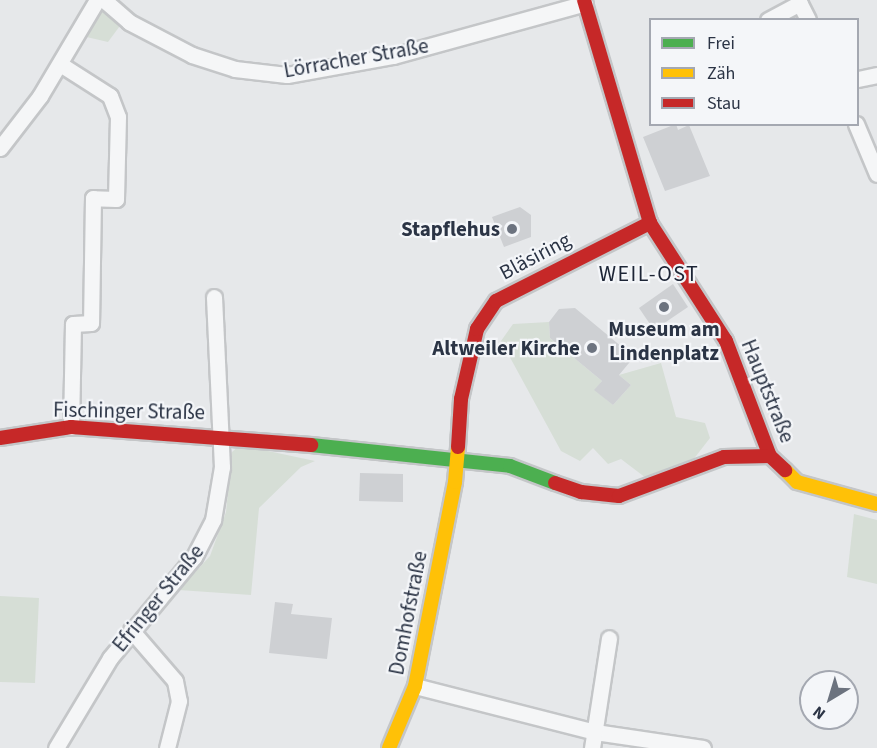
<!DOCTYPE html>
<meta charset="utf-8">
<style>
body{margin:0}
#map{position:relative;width:877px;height:748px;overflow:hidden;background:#e6e8ea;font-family:"Source Sans 3",sans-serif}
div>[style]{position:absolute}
.green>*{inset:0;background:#d6ded6}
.building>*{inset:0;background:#ced0d3}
.roads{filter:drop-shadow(2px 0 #c4c6c8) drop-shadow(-2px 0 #c4c6c8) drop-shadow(0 2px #c4c6c8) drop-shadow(0 -2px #c4c6c8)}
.street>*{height:15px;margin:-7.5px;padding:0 7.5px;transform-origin:7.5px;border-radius:7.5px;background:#f5f6f7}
.fast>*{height:14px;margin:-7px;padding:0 7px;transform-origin:7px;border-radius:7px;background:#4caf50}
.slow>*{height:14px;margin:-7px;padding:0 7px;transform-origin:7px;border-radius:7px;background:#ffc107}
.jam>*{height:14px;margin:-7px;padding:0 7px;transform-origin:7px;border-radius:7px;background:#c62828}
.dots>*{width:16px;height:16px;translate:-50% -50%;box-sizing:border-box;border:3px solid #f4f6f9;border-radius:50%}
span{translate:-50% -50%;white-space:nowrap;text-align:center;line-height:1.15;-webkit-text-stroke:4.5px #f4f6f9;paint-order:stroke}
.street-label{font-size:21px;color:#2b3445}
.poi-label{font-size:21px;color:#2b3445;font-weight:700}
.right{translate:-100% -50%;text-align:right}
.neighbourhood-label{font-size:22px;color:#1d2536;letter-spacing:1.5px}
.legend{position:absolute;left:649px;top:18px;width:210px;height:108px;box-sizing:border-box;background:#f4f6f9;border:2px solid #a4a8b1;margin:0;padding:8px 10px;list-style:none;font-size:18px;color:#2b3445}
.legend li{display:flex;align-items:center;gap:12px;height:30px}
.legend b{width:30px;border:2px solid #a4a8b1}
.north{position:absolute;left:799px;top:670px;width:60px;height:60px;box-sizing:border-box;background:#f4f6f9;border:2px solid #a4a8b1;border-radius:50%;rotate:218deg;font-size:16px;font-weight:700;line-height:24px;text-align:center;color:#2b3445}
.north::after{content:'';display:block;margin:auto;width:21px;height:27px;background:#6c737f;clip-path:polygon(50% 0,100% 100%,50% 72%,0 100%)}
</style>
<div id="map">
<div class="green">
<i style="clip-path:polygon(97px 0,125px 19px,108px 42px,78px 35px)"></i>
<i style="clip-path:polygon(549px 322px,550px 338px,602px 381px,595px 390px,613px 405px,631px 385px,619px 375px,661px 363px,676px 417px,705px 423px,710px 438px,689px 465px,646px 478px,621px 459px,608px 464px,593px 448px,580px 461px,561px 451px,501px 341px,513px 324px)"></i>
<i style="clip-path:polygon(240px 445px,315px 461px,301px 467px,259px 508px,251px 595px,179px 590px,210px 556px,226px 512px,232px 452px)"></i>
<i style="clip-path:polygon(854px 514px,877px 520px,877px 584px,847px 577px)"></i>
<i style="clip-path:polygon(0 596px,39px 598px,35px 683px,0 682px)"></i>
</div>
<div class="building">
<i style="clip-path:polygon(676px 124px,678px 130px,689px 125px,710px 176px,665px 191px,643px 137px)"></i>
<i style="clip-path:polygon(520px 207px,531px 215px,531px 237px,504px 247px,492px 217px)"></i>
<i style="clip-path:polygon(673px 284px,688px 307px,654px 330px,639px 308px)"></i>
<i style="clip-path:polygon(575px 308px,634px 357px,619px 375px,631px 385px,613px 405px,594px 390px,602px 381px,550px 338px,549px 322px,559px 309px)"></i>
<i style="clip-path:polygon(360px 473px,403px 474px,403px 502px,359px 501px)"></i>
<i style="clip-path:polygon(275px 602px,293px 604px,291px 614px,332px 618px,327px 659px,269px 653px)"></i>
</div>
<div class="roads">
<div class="street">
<i style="left:104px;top:0;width:33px;rotate:41deg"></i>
<i style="left:129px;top:22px;width:71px;rotate:27.6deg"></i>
<i style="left:192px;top:55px;width:45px;rotate:18deg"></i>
<i style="left:235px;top:69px;width:52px;rotate:6.6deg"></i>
<i style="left:287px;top:75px;width:108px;rotate:-10.2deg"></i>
<i style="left:393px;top:56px;width:199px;rotate:-15.4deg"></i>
<i style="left:798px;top:0;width:22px;rotate:63deg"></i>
<i style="left:768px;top:20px;width:36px;rotate:-28deg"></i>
<i style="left:60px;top:64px;width:59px;rotate:32.6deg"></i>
<i style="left:110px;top:96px;width:22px;rotate:69deg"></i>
<i style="left:118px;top:117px;width:82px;rotate:91.4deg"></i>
<i style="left:116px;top:199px;width:23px;rotate:-178deg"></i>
<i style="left:93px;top:198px;width:125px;rotate:90.9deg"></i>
<i style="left:91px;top:323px;width:18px;rotate:177deg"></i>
<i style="left:73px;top:324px;width:103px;rotate:91.1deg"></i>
<i style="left:858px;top:79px;width:19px;rotate:-12deg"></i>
<i style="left:856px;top:124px;width:54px;rotate:67.2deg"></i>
<i style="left:0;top:148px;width:66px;rotate:-52.4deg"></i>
<i style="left:40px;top:96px;width:112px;rotate:-59.3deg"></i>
<i style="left:131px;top:630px;width:67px;rotate:49.2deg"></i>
<i style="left:175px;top:681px;width:20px;rotate:79deg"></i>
<i style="left:179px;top:701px;width:49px;rotate:104.3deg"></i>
<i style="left:415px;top:686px;width:186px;rotate:14.3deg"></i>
<i style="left:595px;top:732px;width:109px;rotate:8.4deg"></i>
<i style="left:56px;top:748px;width:105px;rotate:-59deg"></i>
<i style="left:110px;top:658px;width:131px;rotate:-50.3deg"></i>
<i style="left:194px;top:557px;width:42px;rotate:-62.8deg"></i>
<i style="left:213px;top:520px;width:54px;rotate:-80.4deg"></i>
<i style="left:222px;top:467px;width:170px;rotate:-92.7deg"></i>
<i style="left:592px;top:748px;width:111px;rotate:-81.2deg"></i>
</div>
<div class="fast">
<i style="left:311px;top:445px;width:200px;rotate:6deg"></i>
<i style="left:510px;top:466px;width:48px;rotate:20.7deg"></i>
</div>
<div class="slow">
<i style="left:785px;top:470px;width:17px;rotate:45deg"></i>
<i style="left:797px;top:482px;width:83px;rotate:15.4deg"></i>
<i style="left:389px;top:748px;width:67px;rotate:-67.2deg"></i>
<i style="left:415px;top:686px;width:208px;rotate:-78.9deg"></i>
<i style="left:455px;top:482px;width:35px;rotate:-85deg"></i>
</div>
<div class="jam">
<i style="left:584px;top:0;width:233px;rotate:73.5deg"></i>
<i style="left:650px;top:223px;width:140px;rotate:57.2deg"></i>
<i style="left:726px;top:341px;width:123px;rotate:69.1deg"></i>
<i style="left:770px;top:456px;width:21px;rotate:43deg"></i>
<i style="left:0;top:438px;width:72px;rotate:-8.8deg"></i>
<i style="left:71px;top:427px;width:241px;rotate:4.3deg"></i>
<i style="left:458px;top:447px;width:48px;rotate:-86.4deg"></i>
<i style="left:461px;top:399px;width:72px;rotate:-77.1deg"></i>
<i style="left:477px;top:329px;width:34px;rotate:-56deg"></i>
<i style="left:496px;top:301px;width:173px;rotate:-26.9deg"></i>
<i style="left:555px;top:483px;width:28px;rotate:19deg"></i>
<i style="left:581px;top:492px;width:38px;rotate:6deg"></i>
<i style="left:619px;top:496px;width:112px;rotate:-20.4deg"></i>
<i style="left:724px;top:457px;width:46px;rotate:-1.2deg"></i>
</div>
</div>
<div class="dots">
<i style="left:512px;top:229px;background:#6c737f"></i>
<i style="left:664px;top:307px;background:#6c737f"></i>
<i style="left:592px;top:348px;background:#6c737f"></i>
</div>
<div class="street-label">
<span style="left:356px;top:58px;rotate:-10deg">Lörracher Straße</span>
<span style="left:535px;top:256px;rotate:-28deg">Bläsiring</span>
<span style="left:768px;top:391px;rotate:68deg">Hauptstraße</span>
<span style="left:129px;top:411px;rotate:1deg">Fischinger Straße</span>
<span style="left:158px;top:598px;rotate:-51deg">Efringer Straße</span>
<span style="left:408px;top:613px;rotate:-79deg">Domhofstraße</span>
</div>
<div class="poi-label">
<span class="right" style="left:500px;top:229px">Stapflehus</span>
<span style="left:664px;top:341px">Museum am<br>Lindenplatz</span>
<span class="right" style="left:580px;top:348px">Altweiler Kirche</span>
</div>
<div class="neighbourhood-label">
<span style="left:649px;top:275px">WEIL-OST</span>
</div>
<ul class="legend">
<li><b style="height:8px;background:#4caf50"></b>Frei</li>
<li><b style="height:8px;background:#ffc107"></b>Zäh</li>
<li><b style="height:8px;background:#c62828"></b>Stau</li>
</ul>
<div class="north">N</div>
</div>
